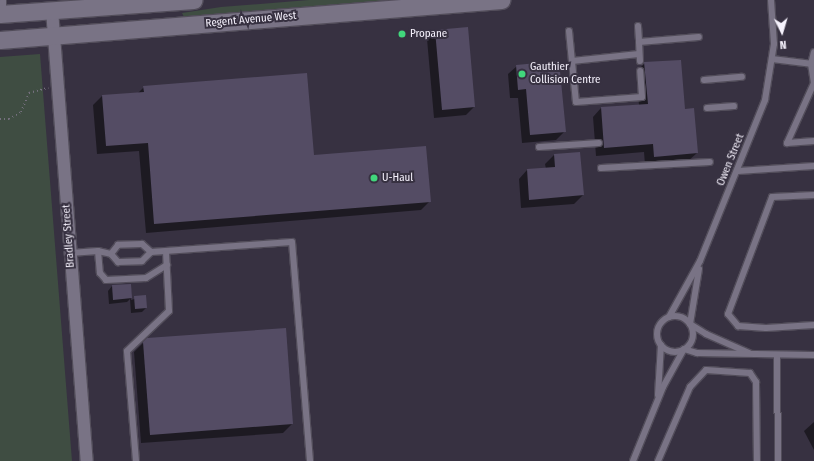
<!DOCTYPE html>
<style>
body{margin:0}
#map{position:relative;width:814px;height:461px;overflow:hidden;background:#373141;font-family:"Fira Sans Condensed",sans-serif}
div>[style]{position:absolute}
.green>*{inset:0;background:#3f4d42}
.shadow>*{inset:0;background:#0007}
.building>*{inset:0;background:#544c64}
.path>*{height:2px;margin-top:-1px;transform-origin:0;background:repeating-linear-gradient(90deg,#75707e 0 1px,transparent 0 4px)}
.roads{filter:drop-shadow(1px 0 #524d5a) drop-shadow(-1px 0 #524d5a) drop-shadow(0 1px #524d5a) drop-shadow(0 -1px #524d5a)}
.lane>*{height:6px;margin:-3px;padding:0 3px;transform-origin:3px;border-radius:3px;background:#797385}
.lane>.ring{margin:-3px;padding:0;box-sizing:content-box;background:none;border:6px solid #797385;border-radius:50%}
.street>*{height:12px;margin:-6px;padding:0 6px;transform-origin:6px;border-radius:6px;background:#797385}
.secondary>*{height:17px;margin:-8.5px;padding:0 8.5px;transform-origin:8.5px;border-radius:8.5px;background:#797385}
.dots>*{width:11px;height:11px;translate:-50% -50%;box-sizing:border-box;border:2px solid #373141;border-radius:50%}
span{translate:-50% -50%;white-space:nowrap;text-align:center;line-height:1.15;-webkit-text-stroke:4px #373141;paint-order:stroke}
.street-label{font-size:11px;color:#f5f1fc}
.poi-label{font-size:11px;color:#f5f1fc}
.left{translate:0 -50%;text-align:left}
.north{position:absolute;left:762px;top:12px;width:40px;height:40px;-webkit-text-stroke:3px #373141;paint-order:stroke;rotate:175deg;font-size:11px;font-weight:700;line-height:16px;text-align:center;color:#f5f1fc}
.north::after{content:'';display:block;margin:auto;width:14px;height:18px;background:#f5f1fc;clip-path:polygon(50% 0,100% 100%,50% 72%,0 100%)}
</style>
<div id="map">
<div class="green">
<i style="clip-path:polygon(309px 0,408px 0,184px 17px,182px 13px,221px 7px)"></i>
<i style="clip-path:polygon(40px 54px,72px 461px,0 461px,0 57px)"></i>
</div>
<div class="shadow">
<i style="clip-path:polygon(467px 28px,474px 107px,466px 115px,434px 118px,427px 39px,435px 31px)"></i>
<i style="clip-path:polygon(645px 63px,697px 153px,688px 161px,645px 165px,644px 152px,596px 156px,593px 117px,601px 108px,639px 105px,636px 72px)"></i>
<i style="clip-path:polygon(517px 66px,565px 131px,556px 140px,522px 143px,518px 98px,510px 98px,508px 74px)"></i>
<i style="clip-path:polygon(144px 87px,429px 202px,421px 210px,146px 233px,139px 151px,97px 154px,93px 105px,102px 96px,138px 93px)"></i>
<i style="clip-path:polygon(554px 155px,583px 195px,574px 204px,521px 208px,519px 179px,527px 170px,546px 169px,545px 164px)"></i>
<i style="clip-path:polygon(130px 285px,131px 300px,145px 296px,146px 308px,142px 312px,131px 313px,130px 299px,127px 302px,109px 304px,108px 291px,112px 286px)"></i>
<i style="clip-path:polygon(147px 339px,292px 424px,283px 433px,141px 443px,134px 352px)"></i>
<i style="clip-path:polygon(814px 422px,814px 450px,804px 431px)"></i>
</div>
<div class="building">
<i style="clip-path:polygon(468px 27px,475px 107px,442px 110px,435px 30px)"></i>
<i style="clip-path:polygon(681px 60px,685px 109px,694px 108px,698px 153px,654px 157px,653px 144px,604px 148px,601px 107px,648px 104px,644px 62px)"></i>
<i style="clip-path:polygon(559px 61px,566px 132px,530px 135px,526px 89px,518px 90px,516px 65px)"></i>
<i style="clip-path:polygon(307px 73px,314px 155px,426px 146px,431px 202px,154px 224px,148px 143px,106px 146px,102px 95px,144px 92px,143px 86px)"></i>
<i style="clip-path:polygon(580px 152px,584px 195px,529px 200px,527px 169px,555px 167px,554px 154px)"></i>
<i style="clip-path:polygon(131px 284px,132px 298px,113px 300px,112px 285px)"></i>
<i style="clip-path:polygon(146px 295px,147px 308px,135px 309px,134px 296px)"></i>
<i style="clip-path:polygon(286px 328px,293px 424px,150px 435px,143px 342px,147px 338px)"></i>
</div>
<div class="path">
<i style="left:0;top:119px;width:9px"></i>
<i style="left:9px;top:119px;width:14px;rotate:-30deg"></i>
<i style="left:21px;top:112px;width:21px;rotate:-67deg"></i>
<i style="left:29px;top:93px;width:20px;rotate:-15deg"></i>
</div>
<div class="roads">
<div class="lane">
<i style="left:3px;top:0;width:12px;rotate:85deg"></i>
<i style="left:638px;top:26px;width:16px;rotate:86deg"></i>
<i style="left:639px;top:42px;width:60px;rotate:-4.8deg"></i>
<i style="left:569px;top:31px;width:71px;rotate:84.4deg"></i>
<i style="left:576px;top:102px;width:66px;rotate:-4.3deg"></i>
<i style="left:642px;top:97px;width:26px;rotate:-94deg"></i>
<i style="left:639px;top:42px;width:19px;rotate:87deg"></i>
<i style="left:772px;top:59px;width:39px;rotate:7deg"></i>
<i style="left:811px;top:64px;width:19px;rotate:81deg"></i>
<i style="left:814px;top:83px;width:66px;rotate:114.2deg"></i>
<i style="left:787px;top:143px;width:27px;rotate:-4deg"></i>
<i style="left:572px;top:61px;width:67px;rotate:-6deg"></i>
<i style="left:811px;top:64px;width:12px;rotate:-76deg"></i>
<i style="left:704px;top:80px;width:38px;rotate:-5deg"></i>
<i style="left:707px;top:108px;width:27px;rotate:-4deg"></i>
<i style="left:539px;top:147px;width:60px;rotate:-3.8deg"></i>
<i style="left:601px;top:168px;width:109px;rotate:-3.2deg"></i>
<i style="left:738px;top:171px;width:76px;rotate:-3.8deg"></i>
<i style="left:814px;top:195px;width:42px;rotate:177.3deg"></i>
<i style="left:772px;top:197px;width:125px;rotate:110.6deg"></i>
<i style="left:728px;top:314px;width:16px;rotate:50deg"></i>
<i style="left:738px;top:326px;width:28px;rotate:4deg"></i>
<i style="left:766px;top:328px;width:48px;rotate:-3.6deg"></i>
<i style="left:98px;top:251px;width:22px;rotate:85deg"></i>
<i style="left:100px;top:273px;width:9px;rotate:49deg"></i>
<i style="left:106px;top:280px;width:40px;rotate:-2.9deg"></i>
<i style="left:146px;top:278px;width:25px;rotate:-32deg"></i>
<i style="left:151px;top:252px;width:141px;rotate:-4.1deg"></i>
<i style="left:292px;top:242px;width:220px;rotate:85.3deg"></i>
<i style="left:70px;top:253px;width:28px;rotate:-4deg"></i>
<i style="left:98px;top:251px;width:13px;rotate:13deg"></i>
<i style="left:111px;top:254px;width:11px;rotate:49deg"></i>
<i style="left:118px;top:262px;width:24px;rotate:-2deg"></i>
<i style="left:142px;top:261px;width:13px;rotate:-45deg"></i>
<i style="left:151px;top:252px;width:12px;rotate:-138deg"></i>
<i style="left:142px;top:244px;width:24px;rotate:178deg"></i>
<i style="left:118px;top:245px;width:11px;rotate:128deg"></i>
<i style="left:699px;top:269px;width:56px;rotate:99.3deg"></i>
<i style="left:690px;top:324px;width:19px;rotate:32deg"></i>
<i style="left:706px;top:334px;width:47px;rotate:23.8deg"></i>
<i class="ring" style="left:657px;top:316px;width:30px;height:30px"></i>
<i style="left:669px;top:317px;width:64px;rotate:-61deg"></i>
<i style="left:700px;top:261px;width:174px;rotate:-68deg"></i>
<i style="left:765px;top:100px;width:57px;rotate:-80.9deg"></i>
<i style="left:774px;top:44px;width:44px;rotate:-93.9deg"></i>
<i style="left:777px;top:355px;width:106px;rotate:89.5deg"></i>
<i style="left:658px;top:395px;width:50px;rotate:-86.6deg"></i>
<i style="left:136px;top:461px;width:110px;rotate:-94.7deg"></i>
<i style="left:127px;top:351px;width:58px;rotate:-43.6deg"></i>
<i style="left:169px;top:311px;width:60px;rotate:-92.9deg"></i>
<i style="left:633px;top:461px;width:80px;rotate:-67.9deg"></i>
<i style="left:663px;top:387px;width:43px;rotate:-61.1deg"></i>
<i style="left:684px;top:349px;width:14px;rotate:17deg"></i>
<i style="left:697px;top:353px;width:117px;rotate:1deg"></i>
<i style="left:658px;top:461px;width:81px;rotate:-66.6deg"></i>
<i style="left:690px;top:387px;width:23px;rotate:-47deg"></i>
<i style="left:706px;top:370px;width:44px;rotate:3.9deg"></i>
<i style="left:750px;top:373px;width:11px;rotate:56deg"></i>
<i style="left:756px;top:382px;width:79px;rotate:89.3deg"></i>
</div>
<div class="street">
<i style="left:52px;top:10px;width:452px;rotate:85.6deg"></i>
</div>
<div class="secondary">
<i style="left:0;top:14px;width:194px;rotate:-4.1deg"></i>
<i style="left:0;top:40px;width:503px;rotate:-4.56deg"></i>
</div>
</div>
<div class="dots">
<i style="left:402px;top:34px;background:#41d77c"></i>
<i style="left:522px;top:74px;background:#41d77c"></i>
<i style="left:374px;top:178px;background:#41d77c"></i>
</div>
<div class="street-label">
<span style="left:251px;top:20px;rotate:-5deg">Regent Avenue West</span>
<span style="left:731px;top:160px;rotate:-68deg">Owen Street</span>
<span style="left:69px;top:236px;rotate:-94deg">Bradley Street</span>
</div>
<div class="poi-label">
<span class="left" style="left:410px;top:34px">Propane</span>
<span class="left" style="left:530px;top:74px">Gauthier<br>Collision Centre</span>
<span class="left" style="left:382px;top:178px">U-Haul</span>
</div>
<div class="north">N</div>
</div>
